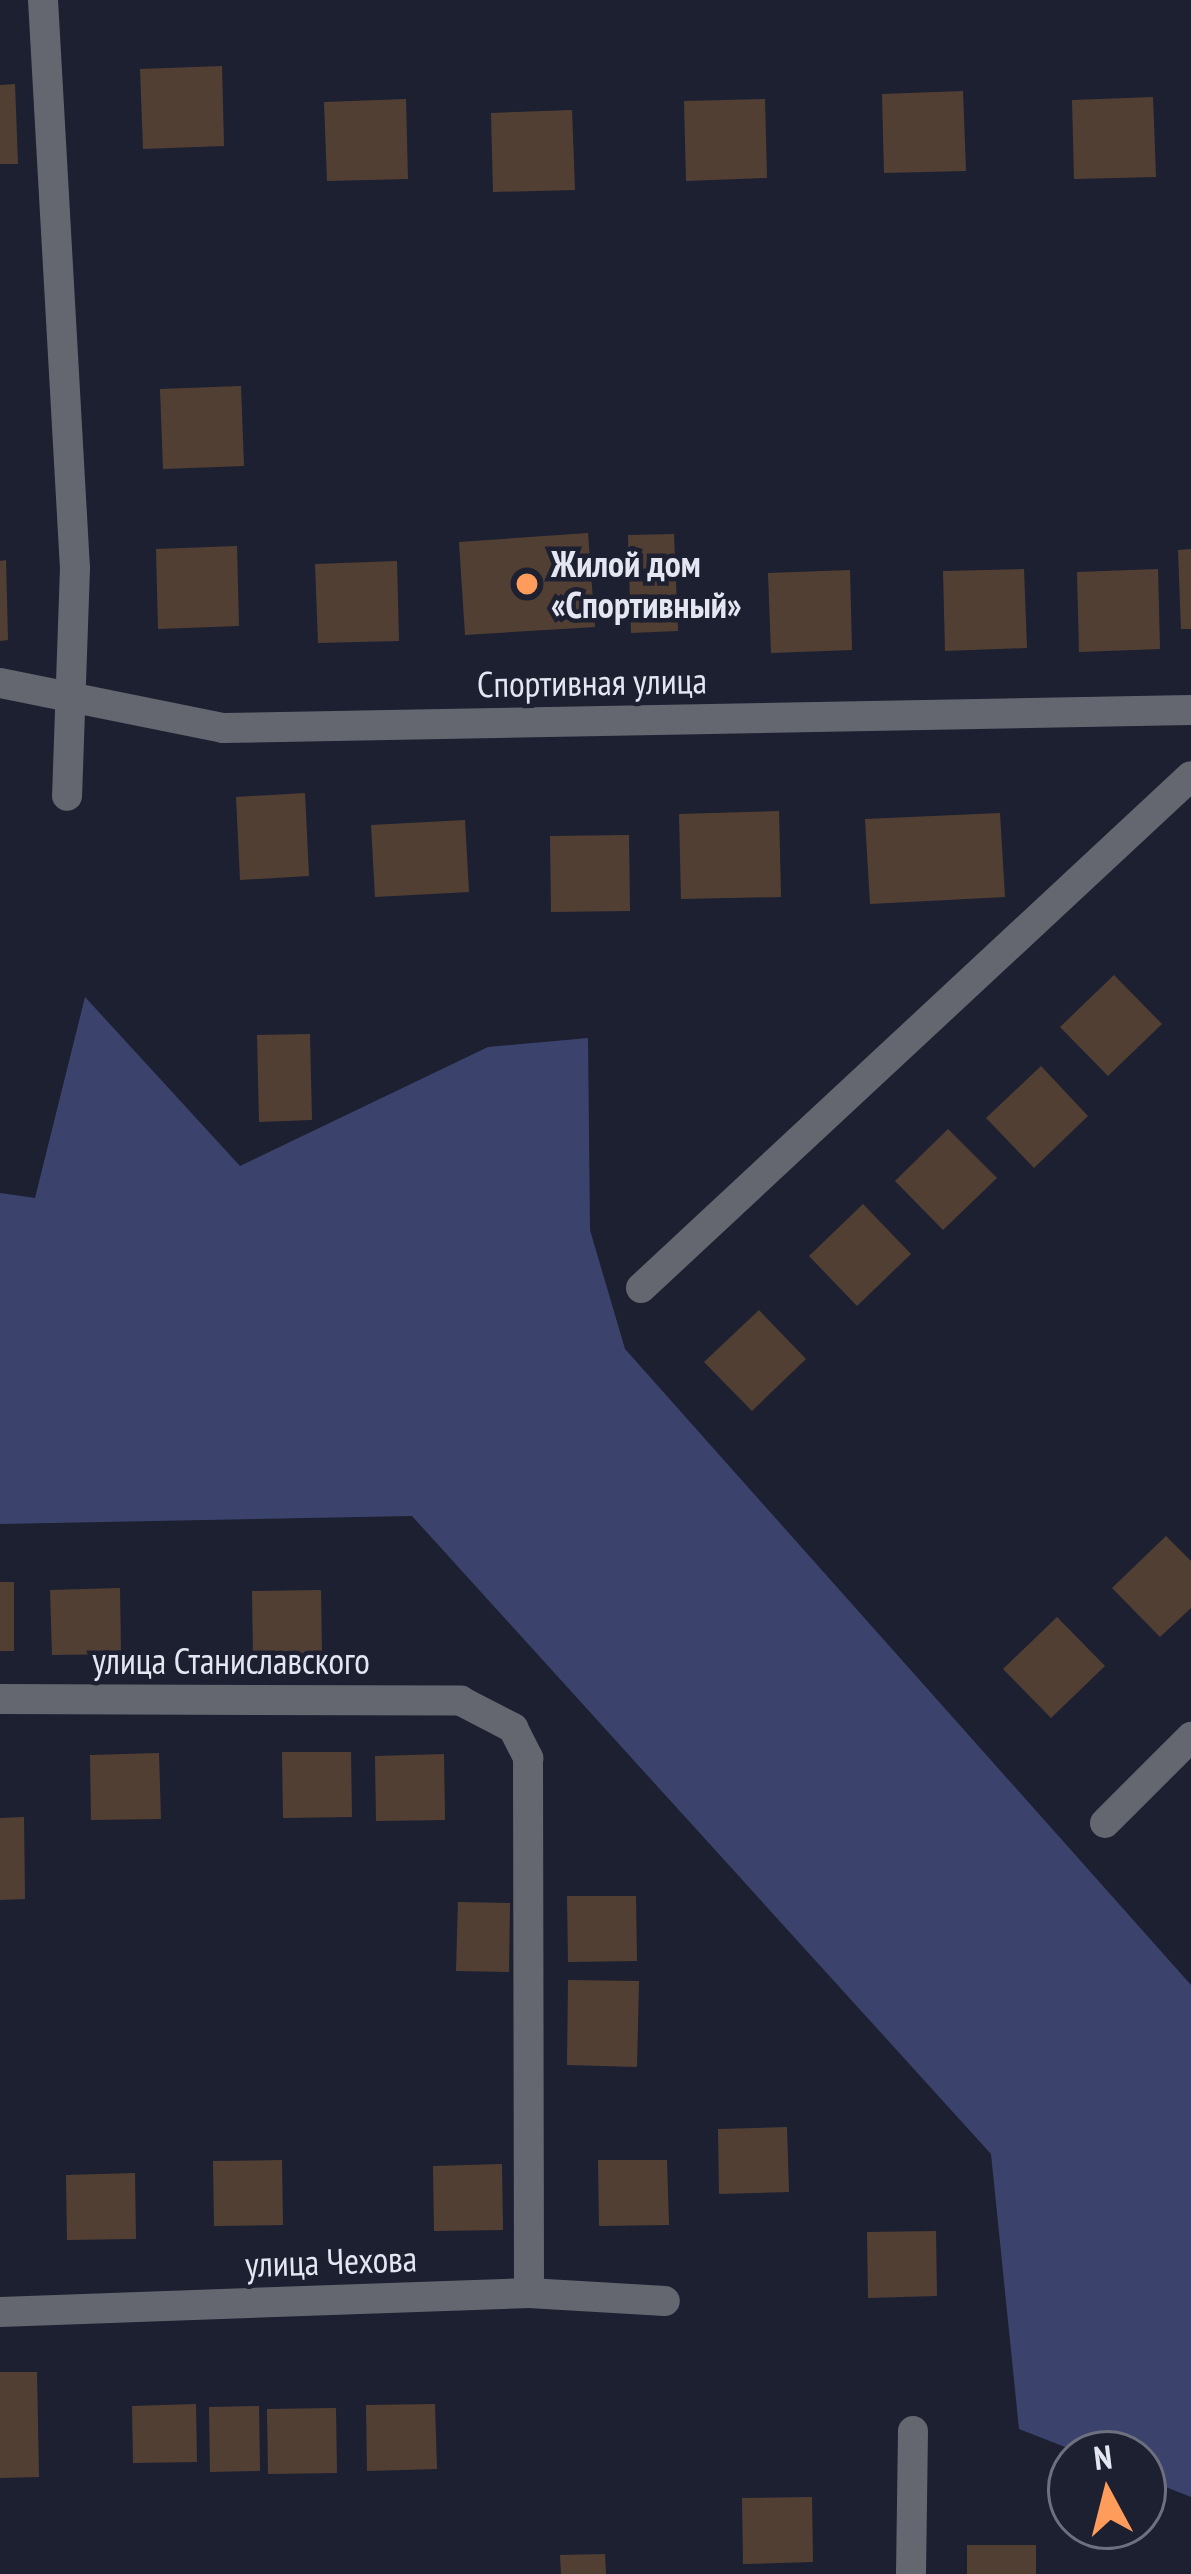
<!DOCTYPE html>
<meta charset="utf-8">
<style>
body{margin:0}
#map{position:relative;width:1191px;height:2574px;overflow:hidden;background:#1d2031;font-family:"PT Sans Narrow",sans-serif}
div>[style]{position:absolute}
.forest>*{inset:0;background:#3b436d}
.building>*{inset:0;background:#523f34}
.minor>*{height:30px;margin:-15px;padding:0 15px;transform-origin:15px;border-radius:15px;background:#656770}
.dots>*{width:33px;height:33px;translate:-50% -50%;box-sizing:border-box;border:6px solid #1d2031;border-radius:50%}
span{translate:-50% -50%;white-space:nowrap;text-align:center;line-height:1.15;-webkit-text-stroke:9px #1d2031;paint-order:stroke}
.poi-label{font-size:36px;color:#e4e7f2;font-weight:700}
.left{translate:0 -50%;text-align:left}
.street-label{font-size:36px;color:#e4e7f2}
.north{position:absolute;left:1047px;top:2430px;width:120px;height:120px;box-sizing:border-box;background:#1d2031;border:3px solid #6d707e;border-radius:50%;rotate:353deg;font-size:33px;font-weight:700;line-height:48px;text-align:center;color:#e4e7f2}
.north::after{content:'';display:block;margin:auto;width:42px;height:54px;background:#ff9b5b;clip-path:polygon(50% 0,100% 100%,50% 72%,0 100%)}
</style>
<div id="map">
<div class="forest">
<i style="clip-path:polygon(85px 997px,240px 1166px,488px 1047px,588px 1038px,590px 1230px,625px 1349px,1191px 1985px,1191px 2497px,1143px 2478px,1143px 2454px,1083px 2454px,1019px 2429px,991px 2154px,412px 1516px,0 1524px,0 1193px,35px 1198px)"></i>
</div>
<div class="building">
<i style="clip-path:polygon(222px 66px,224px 146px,143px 149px,140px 69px)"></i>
<i style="clip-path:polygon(15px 84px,18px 164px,0 164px,0 85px)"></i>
<i style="clip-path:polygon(963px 91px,966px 171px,884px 173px,882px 94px)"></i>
<i style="clip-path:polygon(1153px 97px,1156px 177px,1074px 179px,1072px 100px)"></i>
<i style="clip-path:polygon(406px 99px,408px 179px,327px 181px,324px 102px)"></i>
<i style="clip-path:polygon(765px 99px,767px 178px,686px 181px,684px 101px)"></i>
<i style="clip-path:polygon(572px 110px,575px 190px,493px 192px,491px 113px)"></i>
<i style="clip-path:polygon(241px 386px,244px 466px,163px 469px,160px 389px)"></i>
<i style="clip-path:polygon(588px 533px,595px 627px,465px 635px,459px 542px)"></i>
<i style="clip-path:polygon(674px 534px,678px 631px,631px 633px,628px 535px)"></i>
<i style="clip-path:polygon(237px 546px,239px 626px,158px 629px,156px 549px)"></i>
<i style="clip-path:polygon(1191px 549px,1191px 629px,1181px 629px,1178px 550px)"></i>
<i style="clip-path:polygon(6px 560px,8px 640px,0 641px,0 561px)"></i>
<i style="clip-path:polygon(397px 561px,399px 641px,318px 643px,315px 564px)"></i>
<i style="clip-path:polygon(1024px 569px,1027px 648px,945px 651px,943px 571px)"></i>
<i style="clip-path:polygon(1158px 569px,1160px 649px,1079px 652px,1077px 572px)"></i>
<i style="clip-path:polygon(850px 570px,852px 650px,771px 653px,768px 573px)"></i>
<i style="clip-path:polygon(305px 793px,309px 876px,240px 880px,236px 797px)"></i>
<i style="clip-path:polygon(779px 811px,781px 897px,681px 899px,679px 814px)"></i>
<i style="clip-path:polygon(1000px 813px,1005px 897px,870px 904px,865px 819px)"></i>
<i style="clip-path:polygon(465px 820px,469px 892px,375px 897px,371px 825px)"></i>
<i style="clip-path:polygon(629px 835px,630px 911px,551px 912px,550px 836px)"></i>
<i style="clip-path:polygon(1114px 975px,1162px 1024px,1108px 1076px,1060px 1027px)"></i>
<i style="clip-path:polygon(310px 1034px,312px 1120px,259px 1122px,257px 1035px)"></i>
<i style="clip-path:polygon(1041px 1066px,1088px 1116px,1034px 1168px,986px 1118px)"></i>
<i style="clip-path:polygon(948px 1129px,997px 1178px,943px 1230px,895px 1181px)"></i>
<i style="clip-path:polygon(863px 1204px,911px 1254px,857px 1306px,809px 1256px)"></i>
<i style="clip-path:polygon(759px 1310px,806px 1359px,752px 1411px,704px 1362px)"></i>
<i style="clip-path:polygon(1166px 1536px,1191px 1561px,1191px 1608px,1160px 1637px,1112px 1588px)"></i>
<i style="clip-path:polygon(0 1582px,14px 1582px,14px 1651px,0 1651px)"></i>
<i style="clip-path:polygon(120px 1588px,121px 1654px,52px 1655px,50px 1590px)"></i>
<i style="clip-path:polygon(321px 1590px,322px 1655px,253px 1656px,252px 1591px)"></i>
<i style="clip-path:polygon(1057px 1617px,1105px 1666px,1051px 1718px,1003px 1669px)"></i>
<i style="clip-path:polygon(282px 1752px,351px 1752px,352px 1817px,283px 1818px)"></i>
<i style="clip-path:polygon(159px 1753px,161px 1819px,91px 1820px,90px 1755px)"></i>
<i style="clip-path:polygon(444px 1754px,445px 1820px,376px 1821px,375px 1756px)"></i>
<i style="clip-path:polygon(24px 1817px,25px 1899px,0 1900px,0 1818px)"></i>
<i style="clip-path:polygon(567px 1896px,636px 1896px,637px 1961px,568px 1962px)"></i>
<i style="clip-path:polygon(458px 1902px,510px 1903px,509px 1972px,456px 1971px)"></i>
<i style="clip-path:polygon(568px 1980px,639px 1981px,637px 2067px,567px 2065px)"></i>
<i style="clip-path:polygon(787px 2127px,789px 2192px,719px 2194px,718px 2129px)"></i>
<i style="clip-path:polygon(282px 2160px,283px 2225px,214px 2226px,213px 2161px)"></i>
<i style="clip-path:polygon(598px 2160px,667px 2160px,669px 2225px,599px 2226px)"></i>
<i style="clip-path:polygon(502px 2164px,503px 2230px,434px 2231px,433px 2166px)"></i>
<i style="clip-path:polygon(135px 2173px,136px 2239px,67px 2240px,66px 2175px)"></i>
<i style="clip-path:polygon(936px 2231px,937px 2296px,868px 2298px,867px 2232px)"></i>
<i style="clip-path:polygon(0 2372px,37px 2372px,39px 2477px,0 2478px)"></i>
<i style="clip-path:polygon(196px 2404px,197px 2462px,133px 2463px,132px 2406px)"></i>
<i style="clip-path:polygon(435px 2404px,437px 2469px,367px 2471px,366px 2405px)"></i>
<i style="clip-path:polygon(259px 2406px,260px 2471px,210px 2472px,209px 2407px)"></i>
<i style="clip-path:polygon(336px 2408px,337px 2473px,268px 2474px,267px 2409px)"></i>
<i style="clip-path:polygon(812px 2497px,813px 2562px,743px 2564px,742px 2498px)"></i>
<i style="clip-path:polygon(967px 2545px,1036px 2545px,1036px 2574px,967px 2574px)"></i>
<i style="clip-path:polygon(605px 2554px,606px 2574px,561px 2574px,560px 2555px)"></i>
</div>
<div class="minor">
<i style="left:43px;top:0;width:569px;rotate:86.78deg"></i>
<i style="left:75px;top:568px;width:228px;rotate:92deg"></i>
<i style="left:0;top:683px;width:227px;rotate:11.4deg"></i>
<i style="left:223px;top:728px;width:968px;rotate:-1.07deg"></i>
<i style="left:641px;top:1288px;width:751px;rotate:-42.95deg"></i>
<i style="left:0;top:1699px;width:461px;rotate:0.2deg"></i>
<i style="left:461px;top:1701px;width:59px;rotate:27.4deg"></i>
<i style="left:513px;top:1728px;width:34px;rotate:63deg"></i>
<i style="left:528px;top:1758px;width:535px;rotate:89.89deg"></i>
<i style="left:1105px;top:1823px;width:122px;rotate:-45deg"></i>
<i style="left:0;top:2312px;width:529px;rotate:-2.06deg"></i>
<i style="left:529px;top:2293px;width:136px;rotate:3.4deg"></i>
<i style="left:911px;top:2574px;width:143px;rotate:-89.2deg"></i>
</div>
<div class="dots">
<i style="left:527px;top:584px;background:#ff9b5b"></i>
</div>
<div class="poi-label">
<span class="left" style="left:551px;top:584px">Жилой дом<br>«Спортивный»</span>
</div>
<div class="street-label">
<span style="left:592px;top:682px;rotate:-1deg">Спортивная улица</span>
<span style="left:231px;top:1661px">улица Станиславского</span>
<span style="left:331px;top:2261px;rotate:-2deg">улица Чехова</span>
</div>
<div class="north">N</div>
</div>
